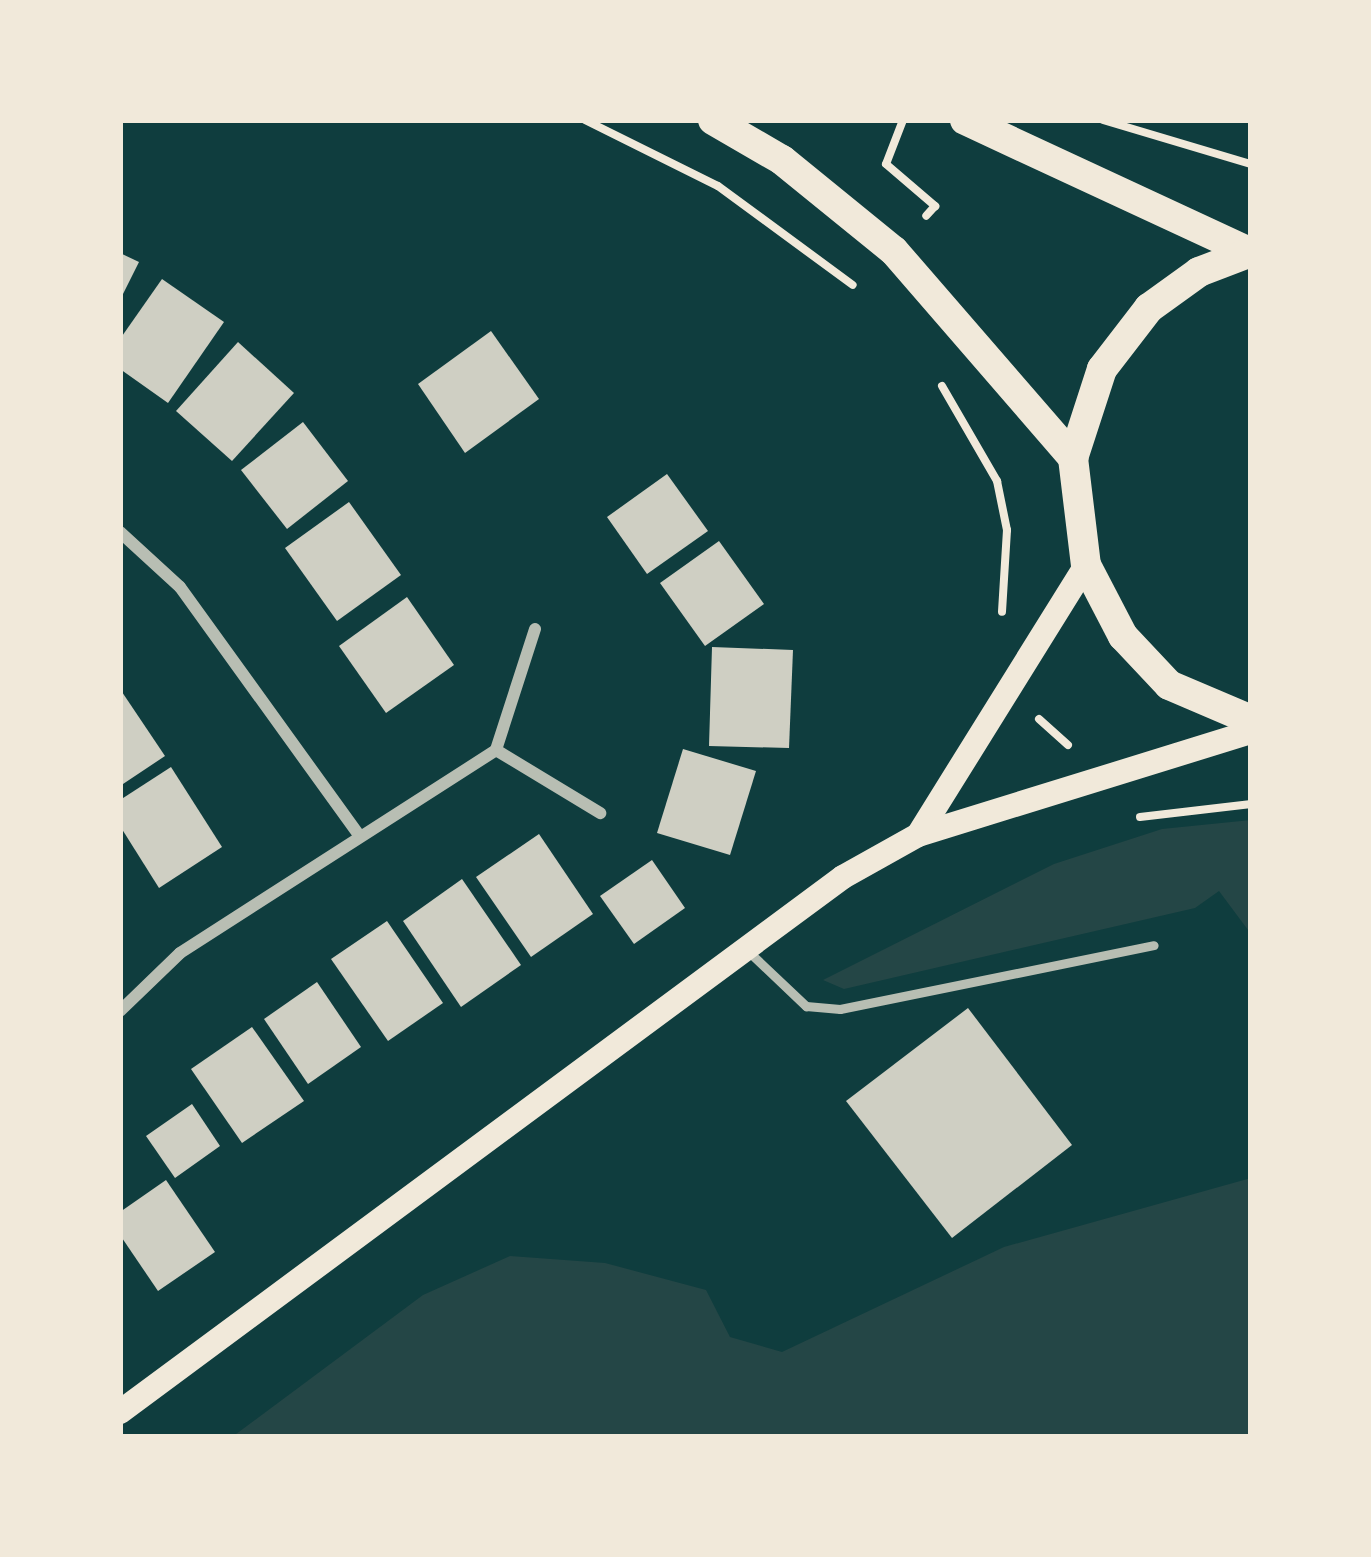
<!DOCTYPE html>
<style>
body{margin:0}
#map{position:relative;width:1371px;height:1557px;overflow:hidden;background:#0f3d3e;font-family:"Libre Baskerville",serif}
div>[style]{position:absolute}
.green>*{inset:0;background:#244646}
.building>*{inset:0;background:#cfcfc3}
.path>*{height:8px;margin:-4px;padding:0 4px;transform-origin:4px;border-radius:4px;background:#f1e9da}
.service>*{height:9px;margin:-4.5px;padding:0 4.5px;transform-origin:4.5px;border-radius:4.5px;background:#b8beb3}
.minor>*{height:12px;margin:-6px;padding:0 6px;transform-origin:6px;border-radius:6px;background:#b8beb3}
.secondary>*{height:24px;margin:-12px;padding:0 12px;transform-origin:12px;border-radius:12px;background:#f1e9da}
.primary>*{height:30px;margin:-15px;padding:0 15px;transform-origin:15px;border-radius:15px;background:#f1e9da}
span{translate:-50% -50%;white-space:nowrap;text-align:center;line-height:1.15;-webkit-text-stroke:12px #f1e9da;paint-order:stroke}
.frame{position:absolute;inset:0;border:123px solid #f1e9da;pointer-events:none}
</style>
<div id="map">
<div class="green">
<i style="clip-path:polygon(1251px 820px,1251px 934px,1219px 891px,1195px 908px,844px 989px,823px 980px,1054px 864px,1162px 829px)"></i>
<i style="clip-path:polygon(1251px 1178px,1251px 1437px,232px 1437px,423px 1295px,510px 1256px,605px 1263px,706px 1290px,730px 1337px,782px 1352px,1004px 1247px)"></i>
</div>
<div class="building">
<i style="clip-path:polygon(120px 253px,139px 262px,120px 300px)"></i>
<i style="clip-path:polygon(162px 279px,224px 322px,168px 403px,120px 369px,120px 339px)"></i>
<i style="clip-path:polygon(491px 331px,539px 399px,465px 453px,418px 384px)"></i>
<i style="clip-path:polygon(238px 342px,294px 393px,232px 461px,176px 411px)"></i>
<i style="clip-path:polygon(303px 422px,348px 481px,287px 529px,241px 470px)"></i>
<i style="clip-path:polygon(667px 474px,708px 531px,647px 574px,607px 517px)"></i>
<i style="clip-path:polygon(349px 502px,401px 575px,337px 621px,285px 548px)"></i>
<i style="clip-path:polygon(719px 541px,764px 604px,705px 646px,660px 583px)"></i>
<i style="clip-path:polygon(407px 597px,454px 665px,386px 713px,339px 646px)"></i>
<i style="clip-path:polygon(712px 647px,793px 650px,789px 748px,709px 746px)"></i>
<i style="clip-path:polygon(120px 689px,165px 756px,120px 786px)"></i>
<i style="clip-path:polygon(683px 749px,756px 771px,730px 855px,657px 833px)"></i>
<i style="clip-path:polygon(171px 767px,222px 847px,159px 888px,120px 826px,120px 800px)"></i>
<i style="clip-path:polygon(539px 834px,593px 914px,531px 957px,476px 877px)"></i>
<i style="clip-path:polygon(652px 860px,685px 908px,634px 944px,600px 896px)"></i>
<i style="clip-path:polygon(462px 879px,521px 965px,461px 1007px,403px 921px)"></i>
<i style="clip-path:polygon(387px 921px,443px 1003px,388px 1041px,331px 959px)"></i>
<i style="clip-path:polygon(317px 982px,361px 1047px,308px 1084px,264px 1019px)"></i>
<i style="clip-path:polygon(968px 1008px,1072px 1145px,952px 1238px,846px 1101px)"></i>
<i style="clip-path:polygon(252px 1027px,304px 1101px,242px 1143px,191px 1069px)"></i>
<i style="clip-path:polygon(192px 1104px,220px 1146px,175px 1178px,146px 1136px)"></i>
<i style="clip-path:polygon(166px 1180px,215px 1252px,158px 1291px,120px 1235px,120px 1212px)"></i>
</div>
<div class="path">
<i style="left:585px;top:120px;width:148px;rotate:26.4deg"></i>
<i style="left:718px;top:186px;width:167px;rotate:36.3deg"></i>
<i style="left:903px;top:120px;width:47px;rotate:111.1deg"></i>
<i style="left:886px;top:164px;width:65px;rotate:40.6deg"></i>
<i style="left:935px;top:206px;width:13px;rotate:132deg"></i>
<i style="left:1103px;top:120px;width:154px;rotate:16.6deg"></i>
<i style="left:942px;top:386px;width:110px;rotate:59.9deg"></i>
<i style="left:997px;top:481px;width:50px;rotate:78.5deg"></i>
<i style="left:1007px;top:530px;width:82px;rotate:93.5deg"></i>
<i style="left:1039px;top:719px;width:39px;rotate:42deg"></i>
<i style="left:1140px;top:817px;width:112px;rotate:-6.7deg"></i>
</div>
<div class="service">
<i style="left:749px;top:952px;width:79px;rotate:43.5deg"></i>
<i style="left:806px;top:1006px;width:34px;rotate:5deg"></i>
<i style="left:840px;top:1009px;width:320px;rotate:-11.5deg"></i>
</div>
<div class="minor">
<i style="left:120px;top:532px;width:81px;rotate:42.5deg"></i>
<i style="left:180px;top:587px;width:304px;rotate:54.2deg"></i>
<i style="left:535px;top:629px;width:127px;rotate:107.9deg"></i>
<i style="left:496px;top:750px;width:122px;rotate:31.2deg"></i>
<i style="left:120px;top:1011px;width:83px;rotate:-44deg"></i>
<i style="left:180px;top:953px;width:376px;rotate:-32.7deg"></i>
</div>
<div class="secondary">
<i style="left:918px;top:835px;width:318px;rotate:-58.1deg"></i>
<i style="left:120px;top:1412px;width:899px;rotate:-36.5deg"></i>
<i style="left:843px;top:877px;width:86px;rotate:-29.2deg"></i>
<i style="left:918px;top:835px;width:349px;rotate:-17.2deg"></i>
</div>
<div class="primary">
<i style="left:713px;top:120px;width:80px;rotate:30.1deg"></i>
<i style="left:782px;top:160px;width:144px;rotate:39.1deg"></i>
<i style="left:894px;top:251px;width:274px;rotate:49.1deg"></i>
<i style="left:965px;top:120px;width:313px;rotate:24.9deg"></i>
<i style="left:1251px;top:252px;width:56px;rotate:159deg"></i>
<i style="left:1199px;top:272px;width:62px;rotate:144.2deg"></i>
<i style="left:1149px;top:308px;width:77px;rotate:127.6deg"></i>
<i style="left:1102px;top:369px;width:94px;rotate:108deg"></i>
<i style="left:1073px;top:458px;width:108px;rotate:83.1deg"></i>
<i style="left:1086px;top:565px;width:80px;rotate:62.5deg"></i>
<i style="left:1123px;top:636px;width:67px;rotate:46.8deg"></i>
<i style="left:1169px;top:685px;width:89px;rotate:23.1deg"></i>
</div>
<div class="frame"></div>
</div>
